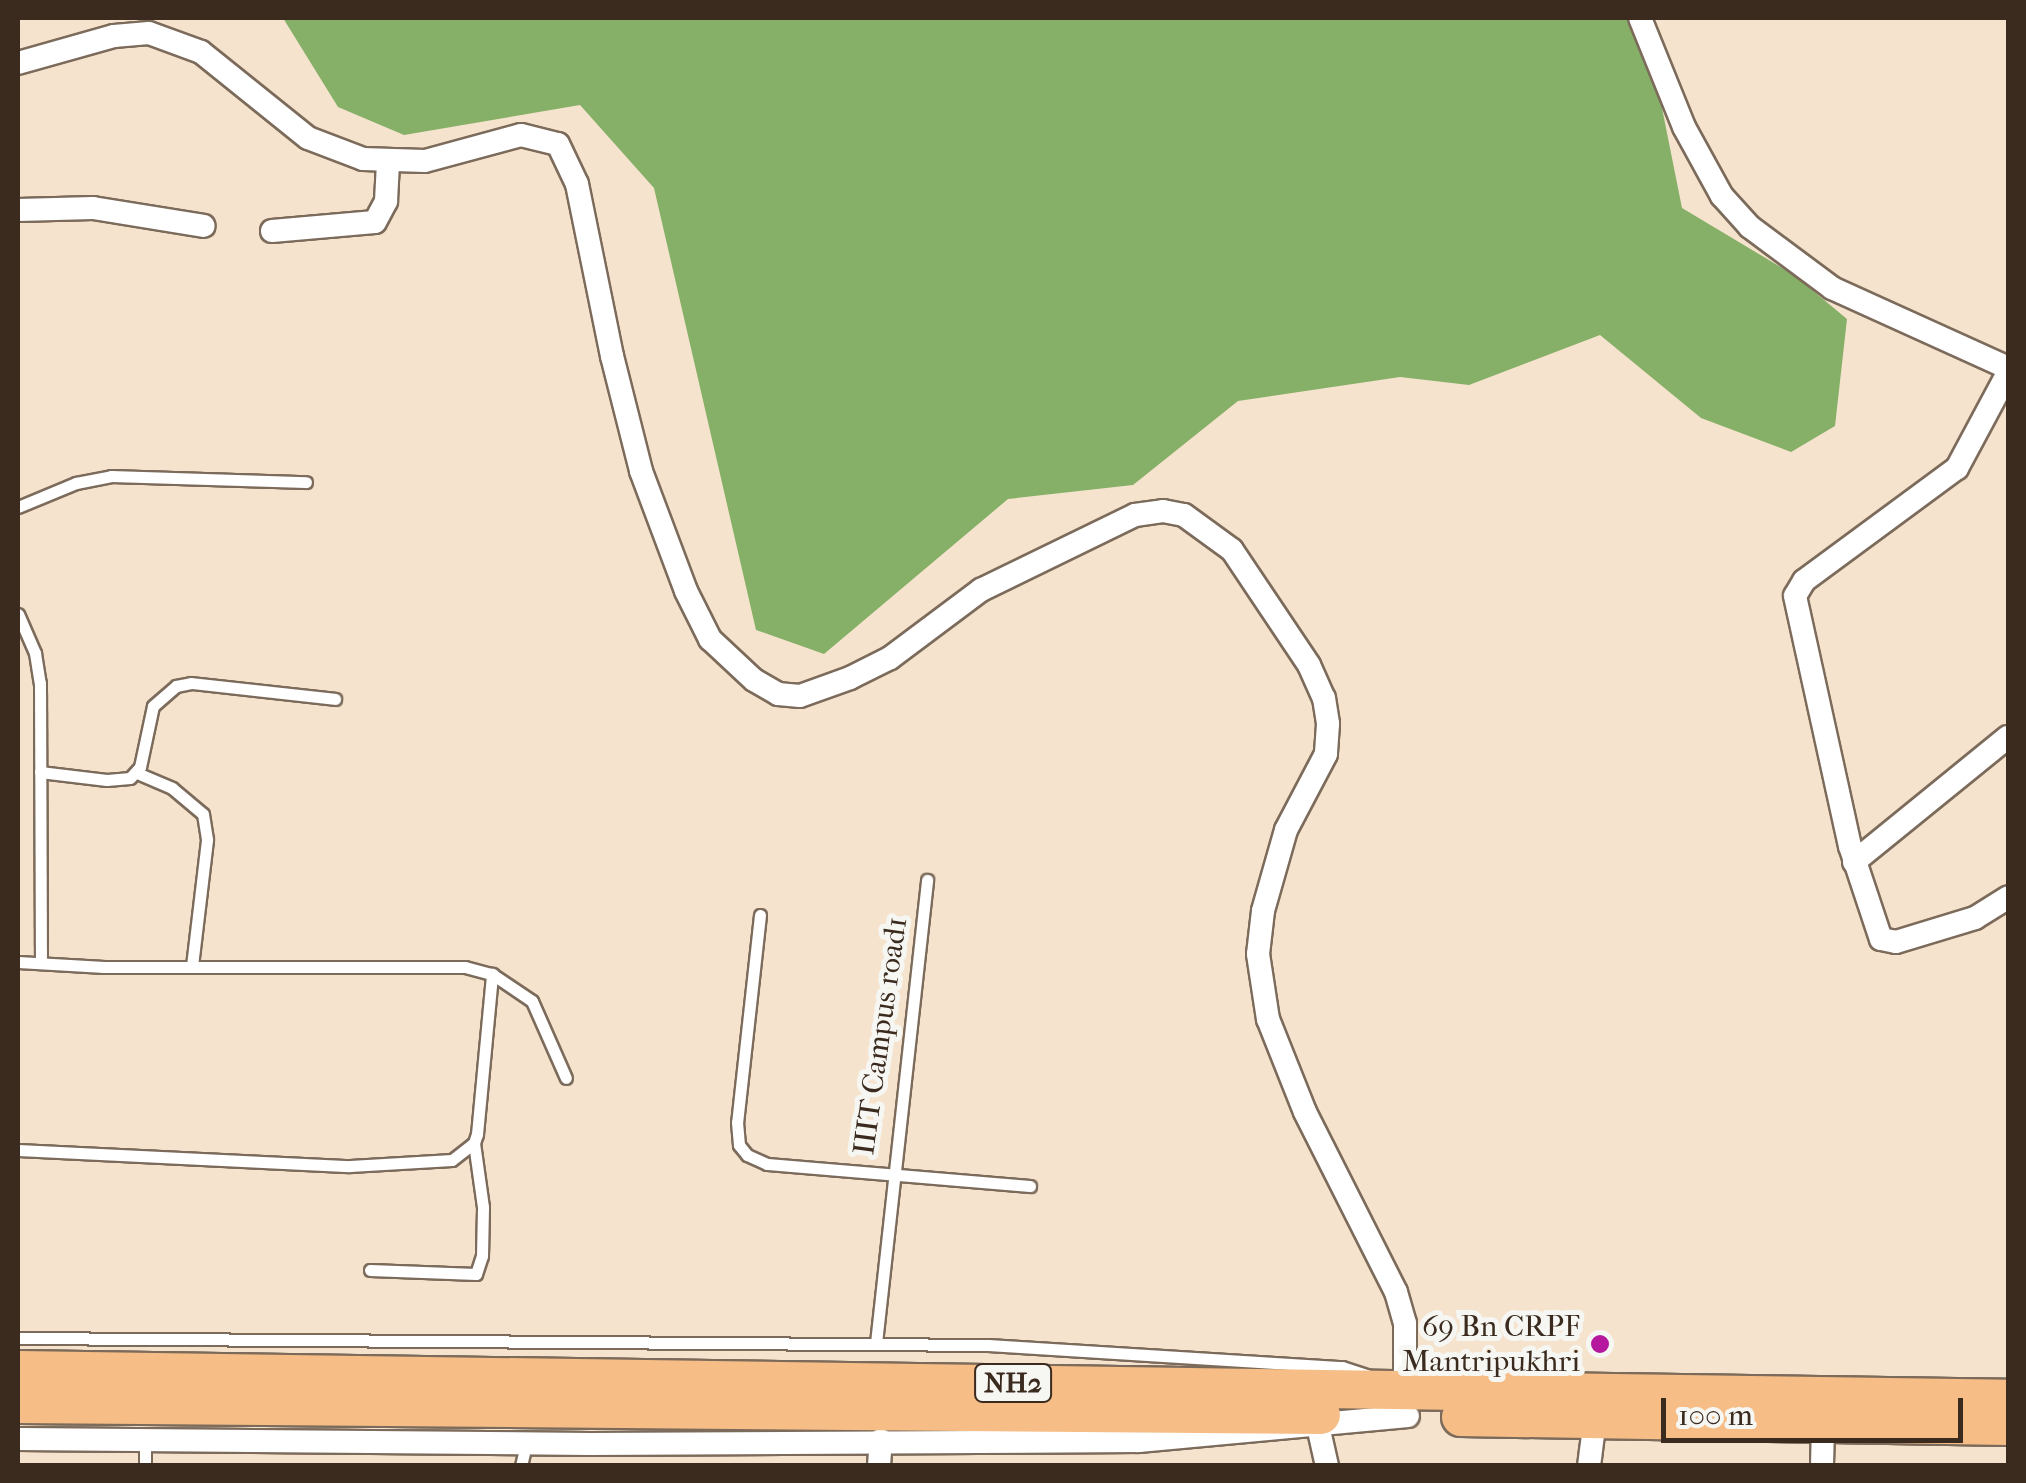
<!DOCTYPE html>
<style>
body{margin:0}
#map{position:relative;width:2026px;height:1483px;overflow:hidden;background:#f5e3cd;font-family:"IM FELL French Canon",serif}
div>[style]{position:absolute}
.forest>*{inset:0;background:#86b068}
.roads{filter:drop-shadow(2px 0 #7c6b5b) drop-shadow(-2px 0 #7c6b5b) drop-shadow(0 2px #7c6b5b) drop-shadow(0 -2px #7c6b5b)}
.service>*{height:11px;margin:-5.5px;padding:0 5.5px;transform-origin:5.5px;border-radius:5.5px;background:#fff}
.minor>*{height:22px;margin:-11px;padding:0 11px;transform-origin:11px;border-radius:11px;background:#fff}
.trunk>*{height:38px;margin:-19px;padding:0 19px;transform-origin:19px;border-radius:19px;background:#f6be86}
.dots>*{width:28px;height:28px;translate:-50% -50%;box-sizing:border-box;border:5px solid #f6f6f2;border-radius:50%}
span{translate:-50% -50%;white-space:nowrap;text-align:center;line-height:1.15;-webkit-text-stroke:10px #f6f6f2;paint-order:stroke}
.shield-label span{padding:2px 8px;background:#f6f6f2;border:2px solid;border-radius:8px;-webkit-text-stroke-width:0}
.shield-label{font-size:28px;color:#3b2a1e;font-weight:700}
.street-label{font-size:30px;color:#3b2a1e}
.poi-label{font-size:30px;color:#3b2a1e}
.right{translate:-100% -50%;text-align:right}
.frame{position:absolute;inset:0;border:20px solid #3b2a1e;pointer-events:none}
.scale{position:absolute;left:1661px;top:1398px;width:302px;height:45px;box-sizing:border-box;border:5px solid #3b2a1e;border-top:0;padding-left:12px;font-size:30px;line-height:35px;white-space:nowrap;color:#3b2a1e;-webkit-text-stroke:8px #f6f6f2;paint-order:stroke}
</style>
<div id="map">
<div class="forest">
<i style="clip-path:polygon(283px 18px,1644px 18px,1682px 208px,1794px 275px,1847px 319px,1835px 426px,1791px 452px,1701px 418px,1600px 335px,1469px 385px,1400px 377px,1238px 401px,1133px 485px,1008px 499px,824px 654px,756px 630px,654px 188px,580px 105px,404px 135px,338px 107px)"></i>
</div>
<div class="roads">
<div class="service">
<i style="left:18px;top:507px;width:63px;rotate:-22.5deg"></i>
<i style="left:76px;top:483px;width:36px;rotate:-11deg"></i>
<i style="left:111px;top:476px;width:195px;rotate:1.8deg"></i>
<i style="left:18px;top:614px;width:43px;rotate:66.4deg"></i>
<i style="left:35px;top:653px;width:30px;rotate:81deg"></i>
<i style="left:40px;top:683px;width:279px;rotate:89.8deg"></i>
<i style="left:40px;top:772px;width:67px;rotate:6.8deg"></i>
<i style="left:107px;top:780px;width:23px;rotate:-5deg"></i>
<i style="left:130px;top:778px;width:15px;rotate:-48deg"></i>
<i style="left:140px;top:767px;width:62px;rotate:-78deg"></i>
<i style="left:153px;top:706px;width:30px;rotate:-41deg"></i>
<i style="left:176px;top:686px;width:15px;rotate:-11deg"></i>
<i style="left:191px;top:683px;width:145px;rotate:6.3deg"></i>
<i style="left:137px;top:773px;width:38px;rotate:23deg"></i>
<i style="left:172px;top:788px;width:40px;rotate:40deg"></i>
<i style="left:203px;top:814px;width:26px;rotate:81deg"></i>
<i style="left:207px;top:840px;width:127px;rotate:96.8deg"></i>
<i style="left:760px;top:915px;width:208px;rotate:96.3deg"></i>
<i style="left:737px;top:1122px;width:23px;rotate:85deg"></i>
<i style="left:739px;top:1145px;width:13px;rotate:51deg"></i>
<i style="left:747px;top:1155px;width:22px;rotate:24deg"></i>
<i style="left:767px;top:1164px;width:264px;rotate:4.8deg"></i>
<i style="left:18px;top:962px;width:86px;rotate:3.3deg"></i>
<i style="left:104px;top:967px;width:361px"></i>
<i style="left:465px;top:967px;width:28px;rotate:15deg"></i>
<i style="left:492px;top:974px;width:48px;rotate:34deg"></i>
<i style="left:532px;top:1001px;width:84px;rotate:66.2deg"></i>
<i style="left:18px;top:1150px;width:332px;rotate:2.8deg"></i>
<i style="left:350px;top:1166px;width:102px;rotate:-3.4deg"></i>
<i style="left:452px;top:1160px;width:28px;rotate:-38deg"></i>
<i style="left:474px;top:1143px;width:9px;rotate:-72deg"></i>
<i style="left:477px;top:1134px;width:161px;rotate:-84.6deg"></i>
<i style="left:370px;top:1270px;width:106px;rotate:2.2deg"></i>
<i style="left:476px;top:1274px;width:19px;rotate:-72deg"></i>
<i style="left:482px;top:1256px;width:49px;rotate:-88.8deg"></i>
<i style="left:483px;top:1207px;width:65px;rotate:-98deg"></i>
<i style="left:18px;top:1338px;width:970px;rotate:0.41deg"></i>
<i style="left:988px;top:1345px;width:355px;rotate:3.6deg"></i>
<i style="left:1342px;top:1367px;width:29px;rotate:18deg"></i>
<i style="left:876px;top:1343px;width:466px;rotate:-83.7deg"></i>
<i style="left:145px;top:1440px;width:26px;rotate:90deg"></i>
<i style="left:521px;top:1466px;width:23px;rotate:-77deg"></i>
</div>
<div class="minor">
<i style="left:1640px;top:18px;width:118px;rotate:68deg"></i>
<i style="left:1684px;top:127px;width:79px;rotate:61.2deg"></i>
<i style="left:1722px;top:196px;width:42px;rotate:47.9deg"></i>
<i style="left:1750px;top:227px;width:102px;rotate:36.6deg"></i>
<i style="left:1832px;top:288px;width:193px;rotate:24.4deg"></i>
<i style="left:18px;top:63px;width:100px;rotate:-15.7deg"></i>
<i style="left:114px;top:36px;width:35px;rotate:-5deg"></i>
<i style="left:149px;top:33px;width:55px;rotate:20.1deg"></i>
<i style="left:201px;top:52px;width:137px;rotate:38.8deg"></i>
<i style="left:308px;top:138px;width:59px;rotate:20.9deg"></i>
<i style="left:363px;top:159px;width:62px;rotate:1.8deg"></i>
<i style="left:425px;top:161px;width:99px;rotate:-15.2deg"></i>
<i style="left:521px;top:135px;width:38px;rotate:14deg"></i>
<i style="left:558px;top:144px;width:44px;rotate:64.6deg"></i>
<i style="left:577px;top:184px;width:176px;rotate:78.5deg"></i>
<i style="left:612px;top:356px;width:119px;rotate:75.8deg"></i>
<i style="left:641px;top:471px;width:128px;rotate:69.4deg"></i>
<i style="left:686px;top:591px;width:54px;rotate:63.4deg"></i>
<i style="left:710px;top:639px;width:60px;rotate:43deg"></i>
<i style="left:754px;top:680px;width:28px;rotate:30deg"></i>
<i style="left:778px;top:694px;width:22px;rotate:5deg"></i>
<i style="left:800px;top:696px;width:53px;rotate:-19.8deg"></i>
<i style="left:850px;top:678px;width:45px;rotate:-26.6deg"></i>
<i style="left:890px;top:658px;width:114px;rotate:-36.8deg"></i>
<i style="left:981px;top:590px;width:171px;rotate:-26deg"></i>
<i style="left:1135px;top:515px;width:28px;rotate:-8deg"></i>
<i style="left:1163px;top:511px;width:21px;rotate:11deg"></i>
<i style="left:1184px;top:515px;width:59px;rotate:36.1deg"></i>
<i style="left:1232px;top:550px;width:138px;rotate:56.2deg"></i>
<i style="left:1309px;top:665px;width:36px;rotate:66deg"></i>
<i style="left:1324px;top:698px;width:26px;rotate:81deg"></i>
<i style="left:1328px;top:724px;width:30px;rotate:94deg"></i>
<i style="left:1326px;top:754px;width:86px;rotate:117.8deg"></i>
<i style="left:1286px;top:830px;width:84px;rotate:105.9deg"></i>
<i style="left:1263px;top:911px;width:43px;rotate:96.6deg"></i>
<i style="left:1258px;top:954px;width:66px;rotate:81.3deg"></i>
<i style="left:1268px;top:1019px;width:100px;rotate:68.3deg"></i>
<i style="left:1305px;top:1112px;width:202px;rotate:63.2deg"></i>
<i style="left:1396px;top:1292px;width:32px;rotate:74deg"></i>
<i style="left:1405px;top:1323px;width:67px;rotate:90deg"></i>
<i style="left:18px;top:210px;width:75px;rotate:-1.5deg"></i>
<i style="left:93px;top:208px;width:112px;rotate:9.2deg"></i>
<i style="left:272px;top:231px;width:103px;rotate:-5deg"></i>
<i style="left:375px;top:222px;width:24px;rotate:-62deg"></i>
<i style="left:386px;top:201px;width:38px;rotate:-87deg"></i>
<i style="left:2008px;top:373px;width:108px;rotate:118.2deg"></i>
<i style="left:1957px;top:468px;width:190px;rotate:143.6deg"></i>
<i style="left:1804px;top:581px;width:17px;rotate:121deg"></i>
<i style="left:1795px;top:596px;width:256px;rotate:77.6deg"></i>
<i style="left:1850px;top:846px;width:98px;rotate:71.6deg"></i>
<i style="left:1881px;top:939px;width:15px;rotate:11deg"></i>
<i style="left:1896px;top:942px;width:83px;rotate:-16.9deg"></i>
<i style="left:1975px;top:918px;width:39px;rotate:-32deg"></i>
<i style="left:1854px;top:862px;width:198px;rotate:-39.1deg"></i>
<i style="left:1318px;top:1426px;width:41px;rotate:77.3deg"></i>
<i style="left:18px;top:1439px;width:572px;rotate:0.5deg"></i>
<i style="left:590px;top:1444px;width:549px;rotate:-0.31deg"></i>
<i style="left:1139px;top:1441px;width:270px;rotate:-5.3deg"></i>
<i style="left:879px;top:1466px;width:26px;rotate:-86deg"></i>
<i style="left:1589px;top:1466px;width:47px;rotate:-82.7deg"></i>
<i style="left:1822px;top:1466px;width:41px;rotate:-88.6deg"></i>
</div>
<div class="trunk">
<i style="left:18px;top:1370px;width:1990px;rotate:0.83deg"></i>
<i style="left:18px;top:1404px;width:1303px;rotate:0.48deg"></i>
<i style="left:1461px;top:1417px;width:547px;rotate:0.94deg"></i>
</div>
</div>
<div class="dots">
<i style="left:1600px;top:1344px;background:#b5179e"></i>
</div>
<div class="shield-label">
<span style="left:1013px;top:1383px">NH2</span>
</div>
<div class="street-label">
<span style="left:881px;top:1036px;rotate:-82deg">IIIT Campus road1</span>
</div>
<div class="poi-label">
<span class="right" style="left:1580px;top:1344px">69 Bn CRPF<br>Mantripukhri</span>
</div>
<div class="frame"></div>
<div class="scale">100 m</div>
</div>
